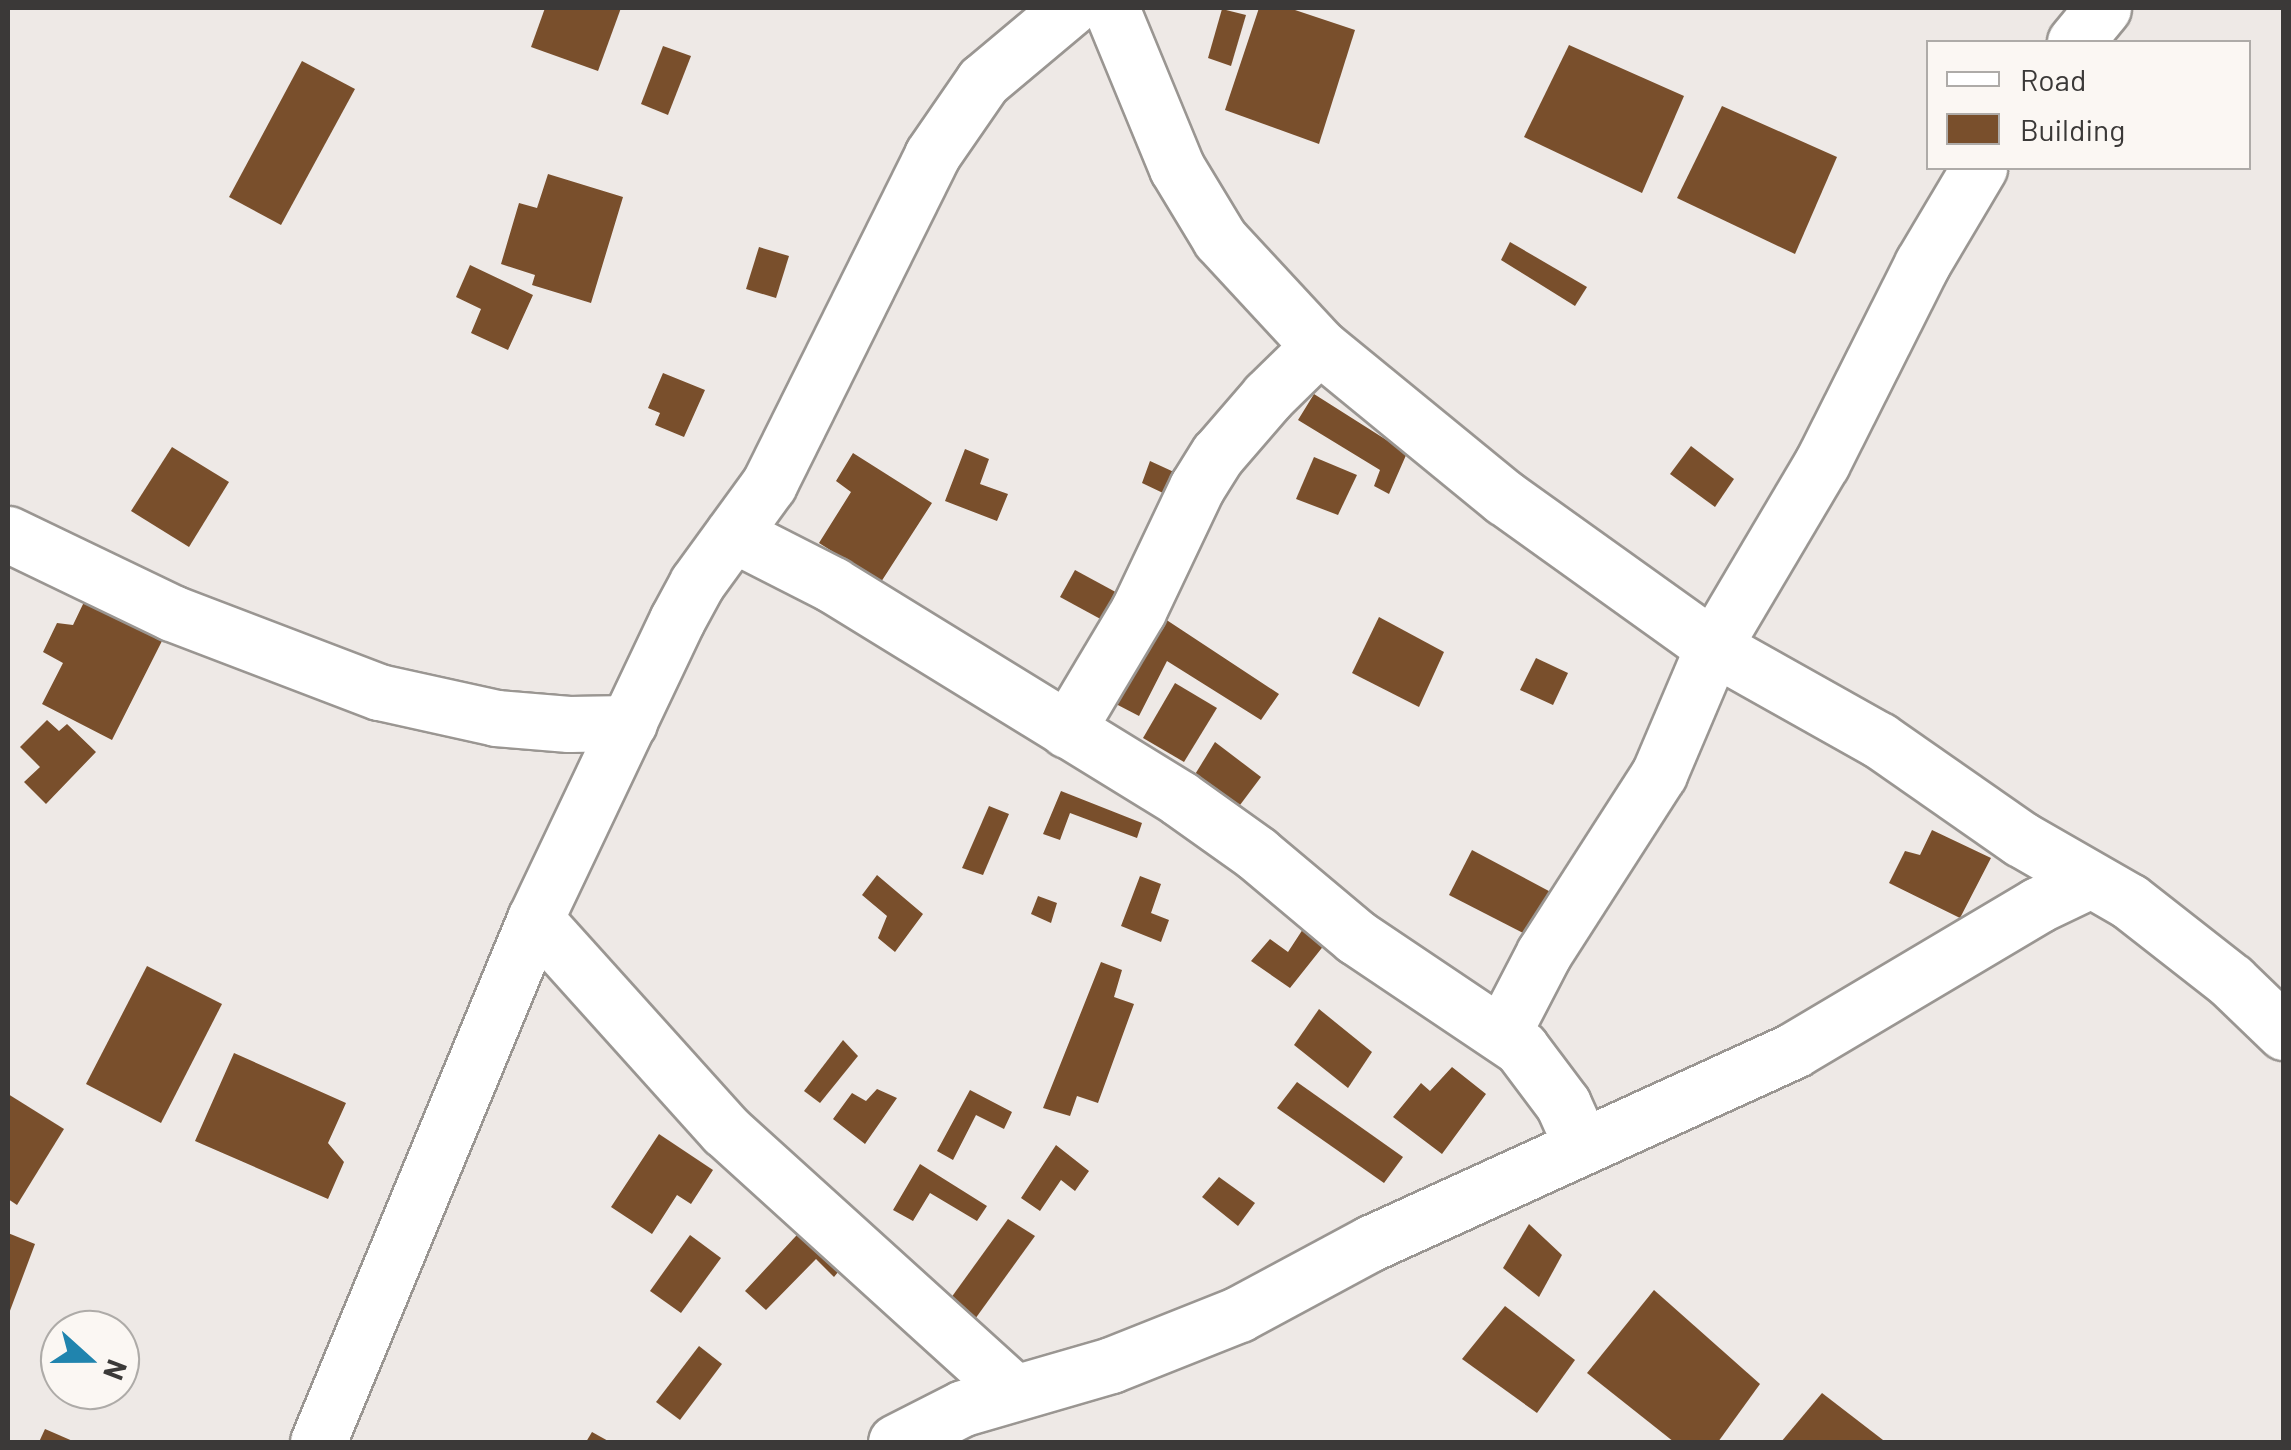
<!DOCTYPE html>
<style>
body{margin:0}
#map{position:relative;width:2291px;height:1450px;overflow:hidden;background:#eee9e6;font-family:Barlow,sans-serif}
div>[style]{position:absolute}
.building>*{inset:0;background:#794f2c}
.roads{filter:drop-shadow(2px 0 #9a9692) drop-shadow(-2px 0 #9a9692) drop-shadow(0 2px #9a9692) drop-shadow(0 -2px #9a9692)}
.minor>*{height:55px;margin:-27.5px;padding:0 27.5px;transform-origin:27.5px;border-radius:27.5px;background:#fff}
span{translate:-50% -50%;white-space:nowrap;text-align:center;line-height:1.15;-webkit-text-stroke:10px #fbf7f3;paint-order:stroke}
.frame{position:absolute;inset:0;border:10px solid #3b3938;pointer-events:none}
.legend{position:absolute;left:1926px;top:40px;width:325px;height:130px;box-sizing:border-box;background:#fbf7f3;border:2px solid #aeaba8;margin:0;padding:12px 18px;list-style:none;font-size:30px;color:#3b3938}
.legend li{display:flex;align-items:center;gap:20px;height:50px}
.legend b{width:50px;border:2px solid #aeaba8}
.north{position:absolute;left:40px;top:1310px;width:100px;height:100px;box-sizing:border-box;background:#fbf7f3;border:2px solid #aeaba8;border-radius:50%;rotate:111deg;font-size:28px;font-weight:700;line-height:40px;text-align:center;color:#3b3938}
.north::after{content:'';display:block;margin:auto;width:35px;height:45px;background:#2084ae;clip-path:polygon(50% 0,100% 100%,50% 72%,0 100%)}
</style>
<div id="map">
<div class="building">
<i style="clip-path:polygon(545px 8px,621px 8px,598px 71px,531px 47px)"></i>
<i style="clip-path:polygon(1259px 8px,1289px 8px,1355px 30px,1319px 144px,1225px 110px)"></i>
<i style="clip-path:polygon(1222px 9px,1246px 15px,1231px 66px,1208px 58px)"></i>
<i style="clip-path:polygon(1569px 45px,1684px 96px,1642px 193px,1524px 137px)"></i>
<i style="clip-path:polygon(663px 46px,691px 56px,668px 115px,641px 104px)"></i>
<i style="clip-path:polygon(302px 61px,355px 89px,281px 225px,229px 197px)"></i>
<i style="clip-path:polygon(1722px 106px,1837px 157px,1795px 254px,1677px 198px)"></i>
<i style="clip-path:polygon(548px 174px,623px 197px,591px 303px,532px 285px,535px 275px,501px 264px,519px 203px,537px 208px)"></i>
<i style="clip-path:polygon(1510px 242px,1587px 287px,1575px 306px,1501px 260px)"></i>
<i style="clip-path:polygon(759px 247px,789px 256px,776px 298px,746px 289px)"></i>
<i style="clip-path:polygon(470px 265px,533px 295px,508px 350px,471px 333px,481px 309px,456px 297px)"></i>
<i style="clip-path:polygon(663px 373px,705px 390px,684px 437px,655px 425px,660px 413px,648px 408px)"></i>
<i style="clip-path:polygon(1314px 394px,1407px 453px,1389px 494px,1374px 486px,1380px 470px,1298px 420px)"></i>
<i style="clip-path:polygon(1691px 446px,1734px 479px,1715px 507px,1670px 474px)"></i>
<i style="clip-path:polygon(172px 447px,229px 482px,189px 547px,131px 511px)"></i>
<i style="clip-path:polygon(965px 449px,989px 459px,980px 484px,1008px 494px,997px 521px,945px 501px)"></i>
<i style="clip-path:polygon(853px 453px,932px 503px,881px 582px,819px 543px,851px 492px,836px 481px)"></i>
<i style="clip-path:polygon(1314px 457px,1357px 475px,1338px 515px,1296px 499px)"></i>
<i style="clip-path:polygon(1150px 461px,1187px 478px,1162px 502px,1163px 493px,1142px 483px)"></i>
<i style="clip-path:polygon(1075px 570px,1134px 602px,1117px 628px,1060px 597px)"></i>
<i style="clip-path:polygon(84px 602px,162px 641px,112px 740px,42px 704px,63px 663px,43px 652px,57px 623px,73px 625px)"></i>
<i style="clip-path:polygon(1159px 615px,1279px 694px,1261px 720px,1167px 661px,1139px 716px,1114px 703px)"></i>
<i style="clip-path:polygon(1379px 617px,1444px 652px,1419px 707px,1352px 673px)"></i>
<i style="clip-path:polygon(1536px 658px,1568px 673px,1553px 705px,1520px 690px)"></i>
<i style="clip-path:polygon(1175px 683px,1217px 708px,1184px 762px,1143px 738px)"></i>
<i style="clip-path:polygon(47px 720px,59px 731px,67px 724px,96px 752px,46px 804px,24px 782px,40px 767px,20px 747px)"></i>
<i style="clip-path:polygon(1215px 742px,1261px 777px,1240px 805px,1194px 776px)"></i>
<i style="clip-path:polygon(1061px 791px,1142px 823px,1137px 838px,1070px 813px,1060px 840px,1043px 834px)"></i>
<i style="clip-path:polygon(989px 806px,1009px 814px,983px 875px,962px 868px)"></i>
<i style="clip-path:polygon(1932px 830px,1991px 858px,1960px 918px,1889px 883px,1905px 851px,1920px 855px)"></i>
<i style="clip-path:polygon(1472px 850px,1560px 897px,1537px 940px,1449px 895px)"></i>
<i style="clip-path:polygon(877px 875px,923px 914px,895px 952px,878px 938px,887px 916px,862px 895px)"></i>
<i style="clip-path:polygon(1140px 876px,1161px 884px,1151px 913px,1169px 920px,1161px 942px,1121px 926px)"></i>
<i style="clip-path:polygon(1038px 896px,1057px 903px,1051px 923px,1031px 914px)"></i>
<i style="clip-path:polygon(1303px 929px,1325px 944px,1290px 988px,1251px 961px,1270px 939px,1288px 952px)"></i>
<i style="clip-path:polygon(1101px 962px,1122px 970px,1114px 997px,1134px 1004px,1098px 1103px,1077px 1096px,1070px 1116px,1043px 1108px)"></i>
<i style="clip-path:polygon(147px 966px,222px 1004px,161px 1123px,86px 1084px)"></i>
<i style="clip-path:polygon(1319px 1009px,1372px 1052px,1348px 1088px,1294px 1045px)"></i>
<i style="clip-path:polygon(843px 1040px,858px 1056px,820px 1103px,804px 1091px)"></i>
<i style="clip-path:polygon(234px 1053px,346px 1103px,328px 1143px,344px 1162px,328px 1199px,195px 1141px)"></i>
<i style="clip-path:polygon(1452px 1067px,1486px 1094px,1442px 1154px,1393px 1117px,1421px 1083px,1430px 1091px)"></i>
<i style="clip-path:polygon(1297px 1082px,1403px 1157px,1384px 1183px,1277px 1108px)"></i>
<i style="clip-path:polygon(877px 1089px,897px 1098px,865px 1144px,833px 1119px,852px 1093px,866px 1101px)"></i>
<i style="clip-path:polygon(970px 1090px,1012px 1112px,1004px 1129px,976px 1115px,953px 1160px,937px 1151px)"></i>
<i style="clip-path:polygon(8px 1094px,64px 1129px,17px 1205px,8px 1199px)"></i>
<i style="clip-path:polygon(659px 1134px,713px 1170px,691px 1204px,677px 1195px,652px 1234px,611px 1207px)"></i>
<i style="clip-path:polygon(1056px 1145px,1089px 1171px,1075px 1191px,1061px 1180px,1040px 1211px,1021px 1198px)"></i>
<i style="clip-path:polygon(920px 1164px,987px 1206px,977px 1221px,930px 1193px,913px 1221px,893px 1210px)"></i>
<i style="clip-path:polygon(1219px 1177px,1255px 1203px,1238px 1226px,1202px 1197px)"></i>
<i style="clip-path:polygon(1008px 1219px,1035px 1236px,970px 1326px,943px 1309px)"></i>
<i style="clip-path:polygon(808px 1223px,848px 1260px,834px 1277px,816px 1259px,766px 1310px,745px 1291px)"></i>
<i style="clip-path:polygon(1529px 1224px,1562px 1255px,1539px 1297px,1503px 1268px)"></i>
<i style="clip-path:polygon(8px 1233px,35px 1244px,8px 1316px)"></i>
<i style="clip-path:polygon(690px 1235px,721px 1258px,681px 1313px,650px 1291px)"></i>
<i style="clip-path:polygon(1654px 1290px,1760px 1384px,1718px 1442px,1674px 1442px,1587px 1373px)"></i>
<i style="clip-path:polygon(1505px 1306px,1575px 1360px,1537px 1413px,1462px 1359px)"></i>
<i style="clip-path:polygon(699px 1346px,722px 1364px,680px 1420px,656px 1402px)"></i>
<i style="clip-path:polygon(1822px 1393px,1883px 1440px,1781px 1442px)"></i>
<i style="clip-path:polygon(45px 1429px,75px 1442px,39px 1442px)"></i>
<i style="clip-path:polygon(592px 1432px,610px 1442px,586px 1442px)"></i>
</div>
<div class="roads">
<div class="minor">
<i style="left:1111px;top:8px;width:173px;rotate:67.6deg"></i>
<i style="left:1177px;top:168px;width:83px;rotate:58.8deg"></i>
<i style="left:1220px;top:239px;width:146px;rotate:47.2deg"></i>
<i style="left:1319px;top:346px;width:240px;rotate:39.3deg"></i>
<i style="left:1505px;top:498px;width:256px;rotate:35.6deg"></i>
<i style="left:1713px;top:647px;width:190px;rotate:29.3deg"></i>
<i style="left:1879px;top:740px;width:173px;rotate:34.9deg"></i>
<i style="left:2021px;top:839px;width:125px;rotate:29.9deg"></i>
<i style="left:2129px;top:901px;width:130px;rotate:38.1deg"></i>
<i style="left:2231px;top:981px;width:74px;rotate:43.9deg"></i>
<i style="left:2075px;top:42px;width:44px;rotate:-50.5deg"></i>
<i style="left:8px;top:534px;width:182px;rotate:25.7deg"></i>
<i style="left:172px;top:613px;width:222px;rotate:20.9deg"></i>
<i style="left:379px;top:692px;width:120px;rotate:12.5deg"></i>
<i style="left:496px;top:718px;width:73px;rotate:4.7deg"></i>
<i style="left:569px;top:724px;width:60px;rotate:-1deg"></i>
<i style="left:733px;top:534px;width:112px;rotate:27deg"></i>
<i style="left:833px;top:585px;width:406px;rotate:31.6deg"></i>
<i style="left:1179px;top:798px;width:95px;rotate:35.5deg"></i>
<i style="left:1256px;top:853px;width:131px;rotate:40deg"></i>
<i style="left:1356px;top:937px;width:199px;rotate:33.9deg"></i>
<i style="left:1521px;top:1048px;width:70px;rotate:53.1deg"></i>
<i style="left:1563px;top:1104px;width:44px;rotate:65.8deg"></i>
<i style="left:1067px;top:730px;width:139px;rotate:-59.2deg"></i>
<i style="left:1138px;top:611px;width:137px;rotate:-64.6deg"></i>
<i style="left:1197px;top:487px;width:39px;rotate:-58deg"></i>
<i style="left:1218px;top:454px;width:77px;rotate:-49.2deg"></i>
<i style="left:1268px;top:396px;width:71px;rotate:-44.4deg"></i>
<i style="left:535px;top:919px;width:284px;rotate:48deg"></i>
<i style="left:725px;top:1130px;width:389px;rotate:42.2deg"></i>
<i style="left:1503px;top:1032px;width:89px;rotate:-62.6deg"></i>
<i style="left:1544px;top:953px;width:213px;rotate:-57.3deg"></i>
<i style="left:1659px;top:774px;width:138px;rotate:-67deg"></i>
<i style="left:1713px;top:647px;width:214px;rotate:-59.4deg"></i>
<i style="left:1822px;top:463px;width:223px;rotate:-63.3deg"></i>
<i style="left:1922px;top:264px;width:112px;rotate:-59.3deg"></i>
<i style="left:318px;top:1442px;width:566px;rotate:-67.47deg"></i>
<i style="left:535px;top:919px;width:331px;rotate:-64.6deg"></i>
<i style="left:677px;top:620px;width:42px;rotate:-61.6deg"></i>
<i style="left:697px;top:583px;width:122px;rotate:-54deg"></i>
<i style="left:769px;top:484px;width:367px;rotate:-63.6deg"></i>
<i style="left:932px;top:155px;width:90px;rotate:-55.4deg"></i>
<i style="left:983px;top:81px;width:114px;rotate:-40deg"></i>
<i style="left:896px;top:1442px;width:75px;rotate:-26.9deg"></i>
<i style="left:963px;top:1408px;width:154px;rotate:-16.2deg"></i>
<i style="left:1111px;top:1365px;width:138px;rotate:-21.7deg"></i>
<i style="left:1239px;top:1314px;width:150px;rotate:-28.3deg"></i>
<i style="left:1371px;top:1243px;width:465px;rotate:-24.5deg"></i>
<i style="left:1794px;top:1050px;width:284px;rotate:-30.7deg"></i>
<i style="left:2038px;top:905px;width:58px;rotate:-25.7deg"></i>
</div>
</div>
<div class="frame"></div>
<ul class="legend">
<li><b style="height:12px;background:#fff"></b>Road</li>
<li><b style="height:28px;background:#794f2c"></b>Building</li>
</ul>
<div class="north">N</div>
</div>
